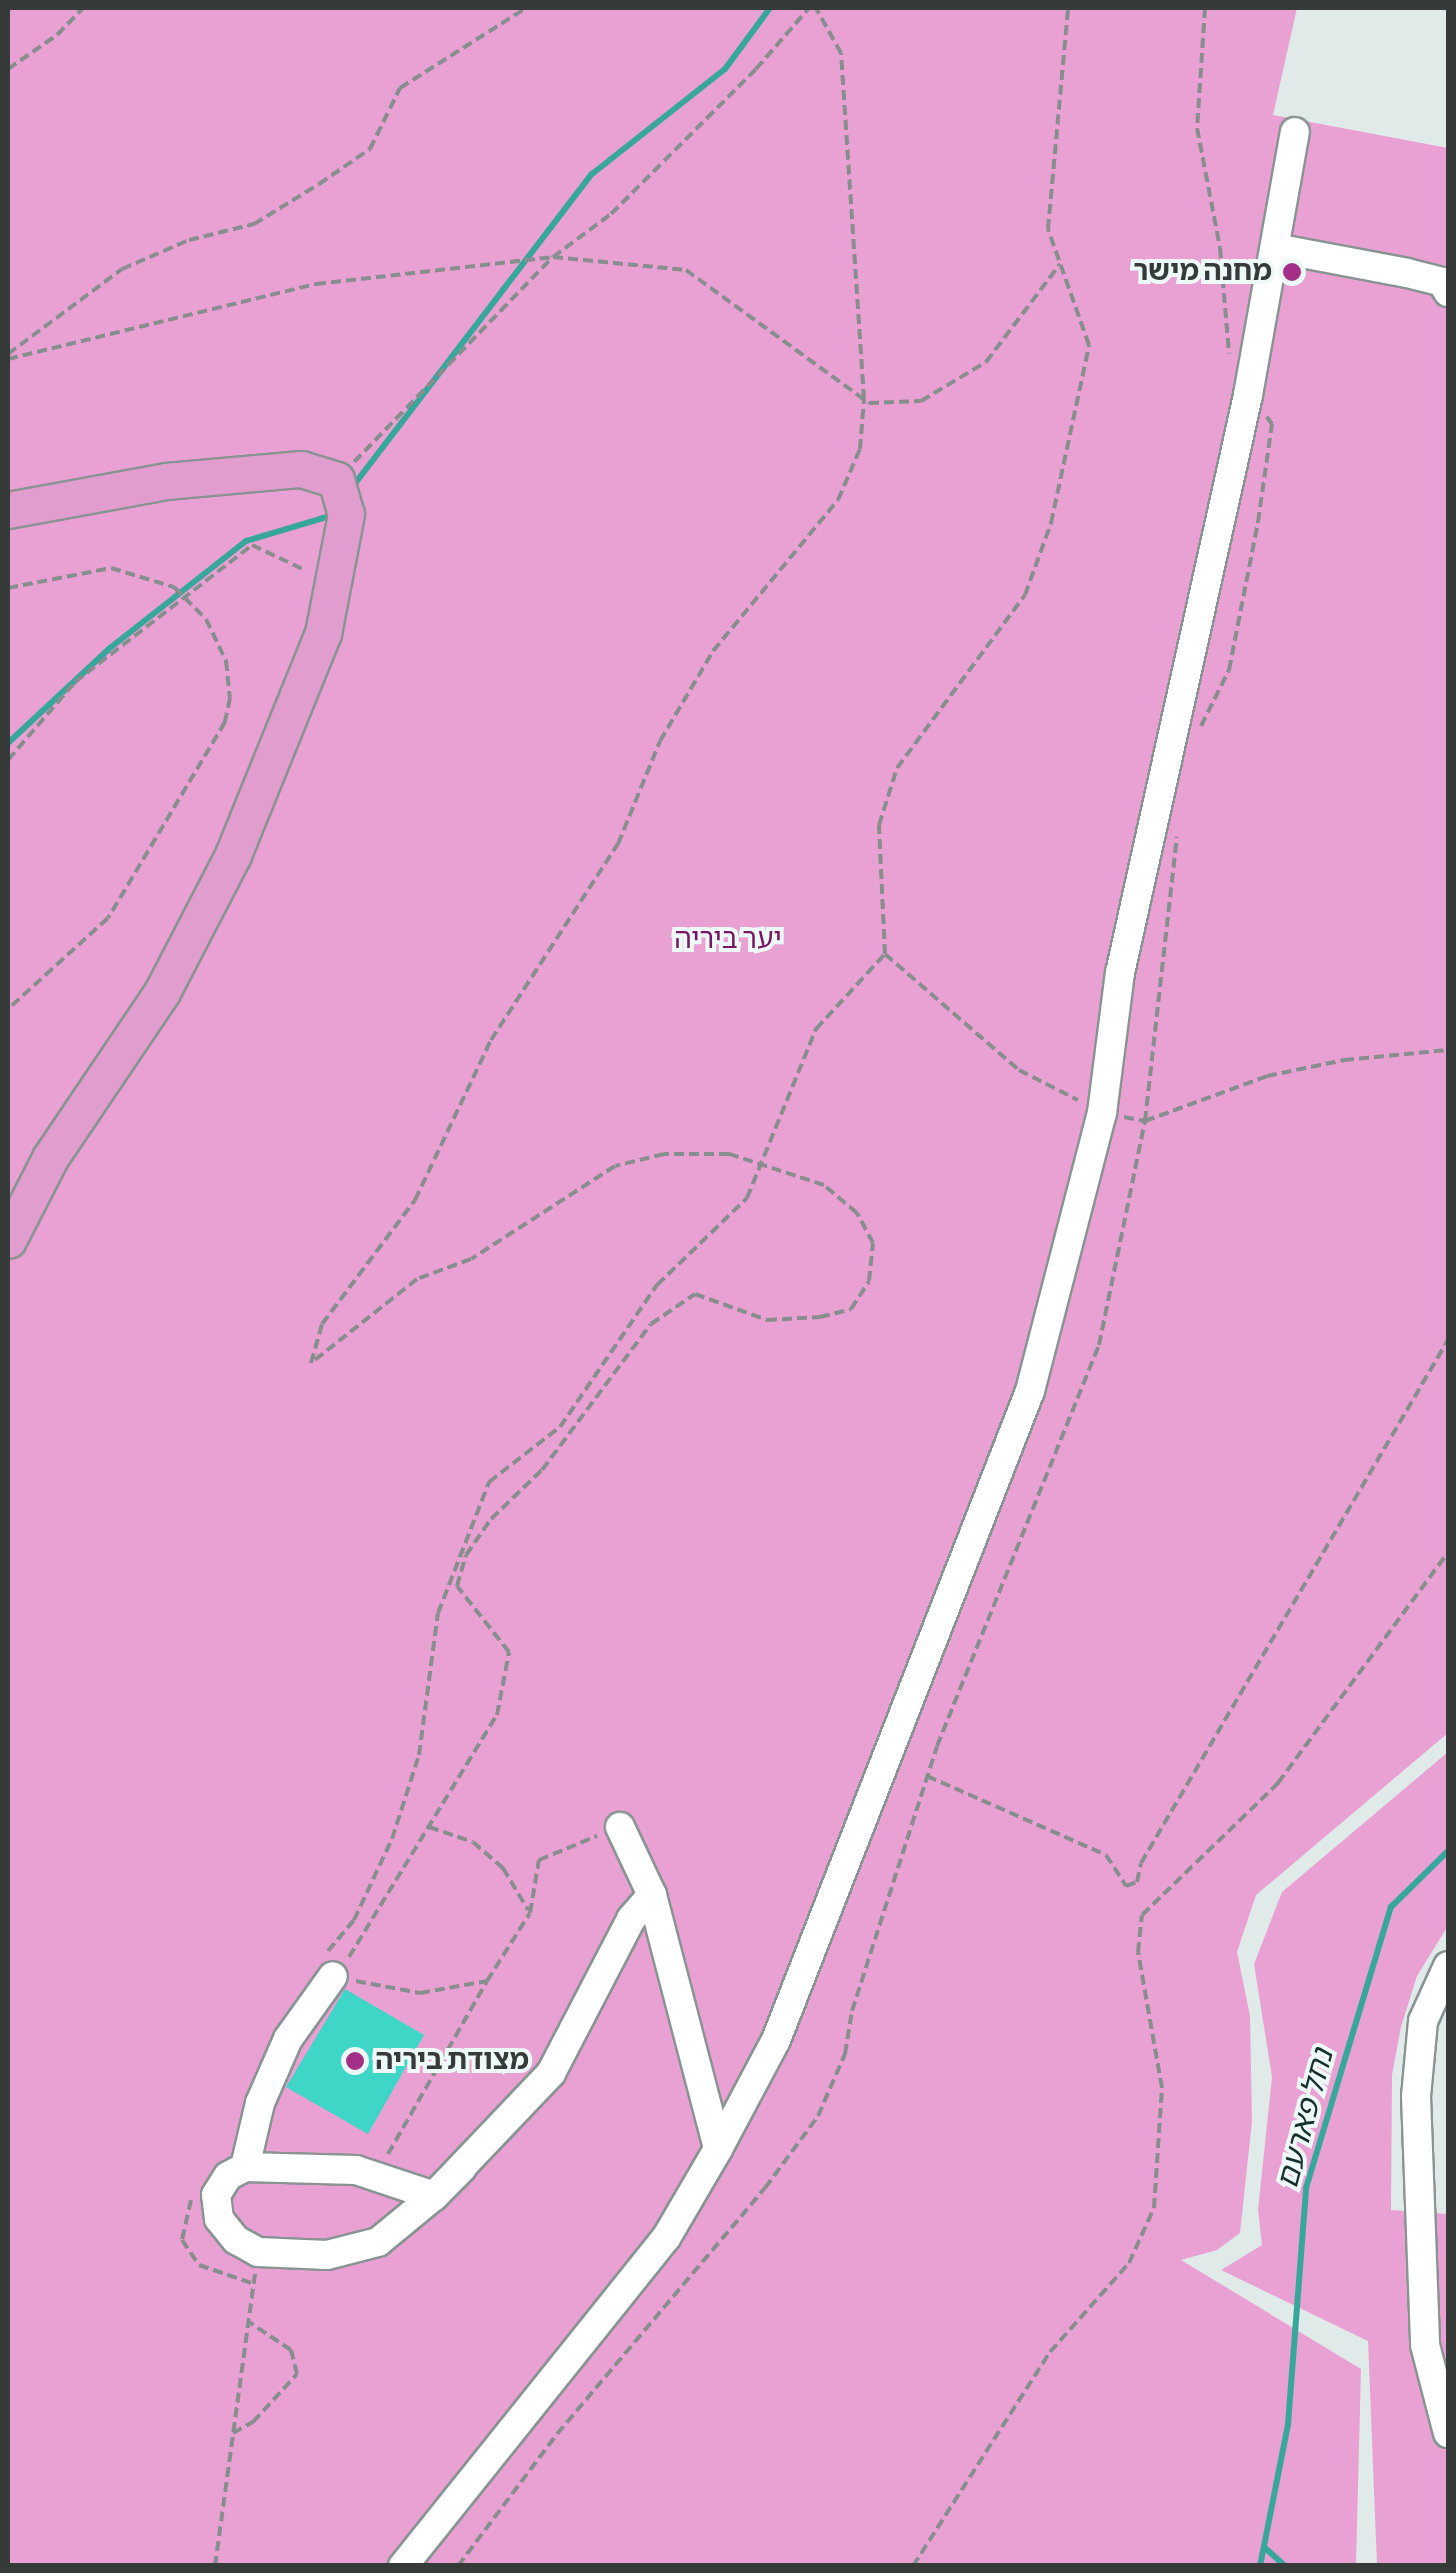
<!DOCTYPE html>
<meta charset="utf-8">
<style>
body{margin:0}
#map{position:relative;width:1456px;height:2573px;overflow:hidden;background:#e0ebe9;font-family:"Sofia Sans Condensed","Noto Sans Hebrew",sans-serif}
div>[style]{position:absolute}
.green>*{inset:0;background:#e9a1d3}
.stream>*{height:6px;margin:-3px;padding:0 3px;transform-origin:3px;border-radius:3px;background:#38a79b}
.building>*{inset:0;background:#3ed6c6}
.path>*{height:4px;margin-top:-2px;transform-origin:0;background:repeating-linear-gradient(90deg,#878e8d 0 10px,transparent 0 15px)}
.roads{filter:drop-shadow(2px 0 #899492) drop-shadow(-2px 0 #899492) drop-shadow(0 2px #899492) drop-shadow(0 -2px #899492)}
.minor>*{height:28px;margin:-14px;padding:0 14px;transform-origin:14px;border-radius:14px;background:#fff}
.major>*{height:35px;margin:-17.5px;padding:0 17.5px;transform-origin:17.5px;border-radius:17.5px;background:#e09dce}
.dots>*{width:28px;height:28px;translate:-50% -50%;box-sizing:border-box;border:5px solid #edf9f7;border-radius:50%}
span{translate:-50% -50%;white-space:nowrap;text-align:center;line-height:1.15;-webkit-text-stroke:8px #edf9f7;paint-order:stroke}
.poi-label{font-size:28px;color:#363a39;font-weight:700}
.right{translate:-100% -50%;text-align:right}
.left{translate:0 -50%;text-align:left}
.park-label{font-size:28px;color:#7a1764}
.water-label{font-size:30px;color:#172f2c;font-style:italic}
.frame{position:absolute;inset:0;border:10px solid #363a39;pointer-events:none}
</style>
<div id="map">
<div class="green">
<i style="clip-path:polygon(8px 8px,1297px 8px,1273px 115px,1448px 148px,1448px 1733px,1256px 1895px,1237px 1952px,1250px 2016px,1252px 2121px,1240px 2233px,1217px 2250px,1181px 2260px,1361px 2369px,1356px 2565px,8px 2566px)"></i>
<i style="clip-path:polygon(1448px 1752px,1448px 1926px,1417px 1976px,1401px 2027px,1392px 2075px,1391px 2210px,1448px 2214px,1448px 2565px,1377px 2565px,1368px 2341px,1221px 2270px,1262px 2245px,1258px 2210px,1272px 2077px,1254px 1964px,1282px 1892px)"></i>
</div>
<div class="stream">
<i style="left:350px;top:490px;width:398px;rotate:-52.6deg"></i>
<i style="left:592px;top:174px;width:169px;rotate:-38.3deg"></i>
<i style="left:725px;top:69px;width:76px;rotate:-53.6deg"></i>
<i style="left:8px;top:743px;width:139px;rotate:-43deg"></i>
<i style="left:110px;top:648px;width:173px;rotate:-38.2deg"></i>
<i style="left:246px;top:541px;width:88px;rotate:-16.6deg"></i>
<i style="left:1264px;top:2547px;width:28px;rotate:42deg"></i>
<i style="left:1260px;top:2566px;width:145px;rotate:-78.8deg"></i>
<i style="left:1288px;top:2424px;width:237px;rotate:-85.6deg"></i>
<i style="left:1306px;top:2188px;width:294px;rotate:-73.2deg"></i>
<i style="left:1391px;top:1907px;width:80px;rotate:-44.5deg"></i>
</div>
<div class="building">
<i style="clip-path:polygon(345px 1989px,424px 2035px,368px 2134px,286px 2087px)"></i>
</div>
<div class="path">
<i style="left:1205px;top:8px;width:120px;rotate:93.8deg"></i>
<i style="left:1197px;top:128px;width:122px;rotate:79.1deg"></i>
<i style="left:1220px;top:248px;width:106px;rotate:85.1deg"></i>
<i style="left:8px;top:69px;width:60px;rotate:-34.8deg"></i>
<i style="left:57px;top:35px;width:37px;rotate:-46deg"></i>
<i style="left:8px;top:354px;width:142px;rotate:-36.7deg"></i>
<i style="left:122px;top:269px;width:73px;rotate:-23.4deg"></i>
<i style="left:189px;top:240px;width:67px;rotate:-13.8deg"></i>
<i style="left:254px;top:224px;width:76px;rotate:-31.6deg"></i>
<i style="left:319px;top:184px;width:62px;rotate:-34.5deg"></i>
<i style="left:370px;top:149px;width:68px;rotate:-63.8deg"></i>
<i style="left:400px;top:88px;width:149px;rotate:-32.4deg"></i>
<i style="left:8px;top:359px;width:317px;rotate:-13.7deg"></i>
<i style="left:316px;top:284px;width:239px;rotate:-6.5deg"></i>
<i style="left:553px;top:257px;width:134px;rotate:5.6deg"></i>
<i style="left:686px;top:270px;width:226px;rotate:36deg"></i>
<i style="left:869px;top:403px;width:52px;rotate:-2.2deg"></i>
<i style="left:921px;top:401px;width:76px;rotate:-31deg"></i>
<i style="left:986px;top:362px;width:123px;rotate:-52.9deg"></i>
<i style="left:354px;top:462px;width:286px;rotate:-45.9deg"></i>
<i style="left:553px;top:257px;width:72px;rotate:-36.6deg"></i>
<i style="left:611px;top:214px;width:205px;rotate:-45deg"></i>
<i style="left:756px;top:69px;width:81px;rotate:-49deg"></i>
<i style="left:8px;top:588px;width:105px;rotate:-11deg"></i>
<i style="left:111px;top:568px;width:66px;rotate:16.8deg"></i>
<i style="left:174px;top:587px;width:45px;rotate:45deg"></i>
<i style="left:206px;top:619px;width:47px;rotate:64.5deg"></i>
<i style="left:226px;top:661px;width:37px;rotate:84deg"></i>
<i style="left:230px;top:698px;width:25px;rotate:102deg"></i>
<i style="left:225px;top:722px;width:228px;rotate:120.8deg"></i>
<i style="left:108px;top:918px;width:135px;rotate:137.7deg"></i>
<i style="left:1201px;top:726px;width:63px;rotate:-63.4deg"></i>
<i style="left:1229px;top:670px;width:151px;rotate:-78.9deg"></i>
<i style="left:1258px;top:522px;width:99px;rotate:-81.9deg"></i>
<i style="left:1272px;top:424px;width:9px;rotate:-126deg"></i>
<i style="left:8px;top:760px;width:103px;rotate:-49.3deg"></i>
<i style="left:75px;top:682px;width:224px;rotate:-37.7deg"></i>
<i style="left:252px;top:545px;width:59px;rotate:25.3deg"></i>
<i style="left:885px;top:954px;width:177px;rotate:40.9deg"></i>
<i style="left:1019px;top:1070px;width:66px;rotate:27deg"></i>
<i style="left:1124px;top:1117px;width:21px;rotate:11deg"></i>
<i style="left:1145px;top:1121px;width:130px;rotate:-20.2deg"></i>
<i style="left:1267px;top:1076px;width:79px;rotate:-11.7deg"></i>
<i style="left:1344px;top:1060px;width:104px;rotate:-5.5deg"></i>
<i style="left:927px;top:1776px;width:196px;rotate:23.8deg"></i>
<i style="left:1106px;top:1855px;width:37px;rotate:57deg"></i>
<i style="left:1126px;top:1886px;width:12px;rotate:-20deg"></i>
<i style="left:1137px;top:1882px;width:19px;rotate:-78deg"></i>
<i style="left:1141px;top:1863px;width:606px;rotate:-59.59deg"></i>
<i style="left:429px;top:1827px;width:46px;rotate:18.8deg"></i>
<i style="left:473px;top:1842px;width:40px;rotate:41deg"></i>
<i style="left:503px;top:1868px;width:49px;rotate:59.2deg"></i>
<i style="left:328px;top:1951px;width:40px;rotate:-50deg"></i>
<i style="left:354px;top:1920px;width:89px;rotate:-64.9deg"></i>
<i style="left:392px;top:1839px;width:88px;rotate:-72.2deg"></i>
<i style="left:419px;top:1755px;width:143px;rotate:-82.4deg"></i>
<i style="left:438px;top:1613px;width:141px;rotate:-68.7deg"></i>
<i style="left:489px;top:1482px;width:90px;rotate:-37.8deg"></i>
<i style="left:560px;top:1427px;width:172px;rotate:-55.7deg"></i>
<i style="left:657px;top:1285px;width:125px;rotate:-44deg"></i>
<i style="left:747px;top:1198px;width:183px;rotate:-67.8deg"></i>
<i style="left:816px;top:1029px;width:102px;rotate:-47.4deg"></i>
<i style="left:885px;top:954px;width:129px;rotate:-92.7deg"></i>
<i style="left:879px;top:825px;width:60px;rotate:-72.5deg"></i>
<i style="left:897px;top:768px;width:215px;rotate:-53.5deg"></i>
<i style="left:1025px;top:595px;width:77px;rotate:-70.1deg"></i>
<i style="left:1051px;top:523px;width:182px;rotate:-77.9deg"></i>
<i style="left:1089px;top:345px;width:123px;rotate:-109.5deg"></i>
<i style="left:1048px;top:229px;width:222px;rotate:-84.8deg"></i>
<i style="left:349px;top:1957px;width:284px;rotate:-58.6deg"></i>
<i style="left:497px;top:1715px;width:64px;rotate:-79.2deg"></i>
<i style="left:509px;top:1652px;width:84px;rotate:-128.2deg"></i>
<i style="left:457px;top:1586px;width:32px;rotate:-74deg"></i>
<i style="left:466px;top:1555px;width:44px;rotate:-55.2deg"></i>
<i style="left:491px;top:1519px;width:71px;rotate:-43.9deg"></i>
<i style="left:542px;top:1470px;width:182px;rotate:-53.3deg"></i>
<i style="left:651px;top:1324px;width:53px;rotate:-34.3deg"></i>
<i style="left:695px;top:1294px;width:77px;rotate:19.9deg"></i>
<i style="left:767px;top:1320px;width:53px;rotate:-3.2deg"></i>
<i style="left:820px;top:1317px;width:32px;rotate:-14deg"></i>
<i style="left:851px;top:1309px;width:33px;rotate:-57deg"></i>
<i style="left:869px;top:1281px;width:38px;rotate:-84deg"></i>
<i style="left:873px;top:1243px;width:34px;rotate:-118deg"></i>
<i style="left:857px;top:1213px;width:43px;rotate:-139.7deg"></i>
<i style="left:824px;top:1185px;width:100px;rotate:-161.9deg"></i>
<i style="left:729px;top:1154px;width:65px;rotate:180deg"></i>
<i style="left:664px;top:1154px;width:50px;rotate:166.2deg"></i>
<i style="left:615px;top:1166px;width:171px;rotate:147.1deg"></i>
<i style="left:471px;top:1259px;width:58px;rotate:159.7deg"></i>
<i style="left:417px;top:1279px;width:135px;rotate:141.6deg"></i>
<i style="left:311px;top:1363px;width:41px;rotate:-74.2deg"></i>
<i style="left:322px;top:1324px;width:155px;rotate:-53.1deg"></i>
<i style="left:415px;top:1200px;width:177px;rotate:-64.6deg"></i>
<i style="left:491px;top:1040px;width:234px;rotate:-57.1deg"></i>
<i style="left:618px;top:844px;width:111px;rotate:-67.8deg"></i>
<i style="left:660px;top:741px;width:104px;rotate:-59.5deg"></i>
<i style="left:713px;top:651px;width:196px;rotate:-50.4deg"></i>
<i style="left:838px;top:500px;width:56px;rotate:-66.7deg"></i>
<i style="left:860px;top:449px;width:50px;rotate:-85.4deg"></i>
<i style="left:864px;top:399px;width:347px;rotate:-93.8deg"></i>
<i style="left:841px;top:53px;width:51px;rotate:-119.1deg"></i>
<i style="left:356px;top:1981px;width:65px;rotate:10.6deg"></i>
<i style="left:420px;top:1993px;width:68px;rotate:-10.2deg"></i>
<i style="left:487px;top:1981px;width:80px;rotate:-57.7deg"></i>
<i style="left:530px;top:1913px;width:54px;rotate:-80.4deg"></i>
<i style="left:539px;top:1860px;width:63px;rotate:-22.5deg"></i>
<i style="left:388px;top:2154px;width:199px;rotate:-60.2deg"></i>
<i style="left:191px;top:2200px;width:41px;rotate:102.7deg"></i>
<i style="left:182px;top:2240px;width:30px;rotate:56deg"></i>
<i style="left:199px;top:2265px;width:58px;rotate:19.1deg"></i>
<i style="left:233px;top:2433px;width:23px;rotate:-29deg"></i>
<i style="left:253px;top:2422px;width:65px;rotate:-47.5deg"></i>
<i style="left:297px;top:2374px;width:25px;rotate:-104deg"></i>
<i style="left:291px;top:2350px;width:50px;rotate:-146.3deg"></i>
<i style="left:215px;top:2566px;width:296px;rotate:-82.2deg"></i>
<i style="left:458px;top:2566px;width:165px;rotate:-53.1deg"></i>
<i style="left:557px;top:2434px;width:322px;rotate:-49.8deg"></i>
<i style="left:765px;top:2188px;width:89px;rotate:-53.6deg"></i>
<i style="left:818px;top:2116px;width:68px;rotate:-66.5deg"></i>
<i style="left:845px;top:2054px;width:44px;rotate:-80.8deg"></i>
<i style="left:852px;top:2011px;width:278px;rotate:-72.2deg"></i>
<i style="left:937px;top:1746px;width:432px;rotate:-68deg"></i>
<i style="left:1099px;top:1345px;width:229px;rotate:-78.4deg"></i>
<i style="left:1145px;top:1121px;width:286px;rotate:-83.6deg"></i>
<i style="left:913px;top:2566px;width:254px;rotate:-57.4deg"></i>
<i style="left:1050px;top:2352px;width:119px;rotate:-48.4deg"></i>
<i style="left:1129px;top:2263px;width:60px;rotate:-65.6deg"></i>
<i style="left:1154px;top:2208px;width:120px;rotate:-86.2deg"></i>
<i style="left:1162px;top:2088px;width:138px;rotate:-100deg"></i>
<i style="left:1138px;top:1952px;width:37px;rotate:-84deg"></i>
<i style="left:1142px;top:1915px;width:190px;rotate:-44.1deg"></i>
<i style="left:1278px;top:1783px;width:287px;rotate:-53.6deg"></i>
</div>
<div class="roads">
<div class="minor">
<i style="left:1275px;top:248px;width:134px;rotate:10.7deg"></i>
<i style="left:1407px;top:273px;width:36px;rotate:14deg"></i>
<i style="left:1442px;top:282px;width:12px;rotate:59deg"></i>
<i style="left:620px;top:1827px;width:75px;rotate:64.8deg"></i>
<i style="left:652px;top:1895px;width:262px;rotate:75.4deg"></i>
<i style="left:1448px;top:1966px;width:60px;rotate:114.4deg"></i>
<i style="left:1423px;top:2021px;width:75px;rotate:95.3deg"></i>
<i style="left:1416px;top:2096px;width:249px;rotate:87.9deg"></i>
<i style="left:1425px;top:2345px;width:91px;rotate:75.4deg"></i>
<i style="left:245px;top:2167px;width:66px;rotate:-76.8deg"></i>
<i style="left:260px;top:2103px;width:70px;rotate:-66.4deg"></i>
<i style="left:288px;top:2039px;width:77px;rotate:-54.5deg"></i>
<i style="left:462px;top:2168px;width:40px;rotate:135deg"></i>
<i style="left:434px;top:2196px;width:72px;rotate:140.6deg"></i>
<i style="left:378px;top:2242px;width:53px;rotate:165.7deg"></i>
<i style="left:327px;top:2255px;width:69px;rotate:-177.5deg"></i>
<i style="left:258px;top:2252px;width:25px;rotate:-151deg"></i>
<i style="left:236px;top:2240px;width:27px;rotate:-129deg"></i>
<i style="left:219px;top:2219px;width:24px;rotate:-97deg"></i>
<i style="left:216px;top:2195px;width:22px;rotate:-58deg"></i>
<i style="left:228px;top:2176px;width:19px;rotate:-28deg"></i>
<i style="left:245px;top:2167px;width:111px;rotate:1.5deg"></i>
<i style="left:356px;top:2170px;width:82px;rotate:18.4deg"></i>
<i style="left:434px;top:2196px;width:170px;rotate:-46.4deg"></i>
<i style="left:551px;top:2073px;width:174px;rotate:-62.5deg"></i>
<i style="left:631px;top:1919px;width:32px;rotate:-49deg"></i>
<i style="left:403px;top:2566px;width:420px;rotate:-51.3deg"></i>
<i style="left:666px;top:2238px;width:103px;rotate:-59.7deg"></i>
<i style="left:718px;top:2149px;width:123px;rotate:-62deg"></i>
<i style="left:776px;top:2040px;width:697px;rotate:-68.63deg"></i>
<i style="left:1030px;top:1391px;width:287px;rotate:-75.5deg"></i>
<i style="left:1102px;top:1113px;width:141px;rotate:-82.7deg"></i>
<i style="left:1120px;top:973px;width:592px;rotate:-77.51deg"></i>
<i style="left:1248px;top:395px;width:267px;rotate:-79.9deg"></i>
</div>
<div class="major">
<i style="left:8px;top:510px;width:161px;rotate:-10.4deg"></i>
<i style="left:166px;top:481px;width:136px;rotate:-5.1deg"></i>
<i style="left:301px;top:469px;width:37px;rotate:17deg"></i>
<i style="left:336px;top:480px;width:35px;rotate:74deg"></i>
<i style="left:346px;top:514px;width:121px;rotate:100.9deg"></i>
<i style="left:323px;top:633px;width:240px;rotate:112.1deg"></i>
<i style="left:233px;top:855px;width:154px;rotate:117.4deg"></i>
<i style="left:162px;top:992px;width:200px;rotate:124deg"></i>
<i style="left:50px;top:1158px;width:92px;rotate:117.1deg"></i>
</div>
</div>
<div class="dots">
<i style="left:1292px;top:272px;background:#a42f89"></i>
<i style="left:355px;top:2061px;background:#a42f89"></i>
</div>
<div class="poi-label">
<span class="right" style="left:1272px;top:272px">מחנה מישר</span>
<span class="left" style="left:375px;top:2061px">מצודת ביריה</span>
</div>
<div class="park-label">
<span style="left:728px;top:940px">יער ביריה</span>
</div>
<div class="water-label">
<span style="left:1306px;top:2119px;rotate:-75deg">נחל פארעם</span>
</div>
<div class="frame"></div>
</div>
